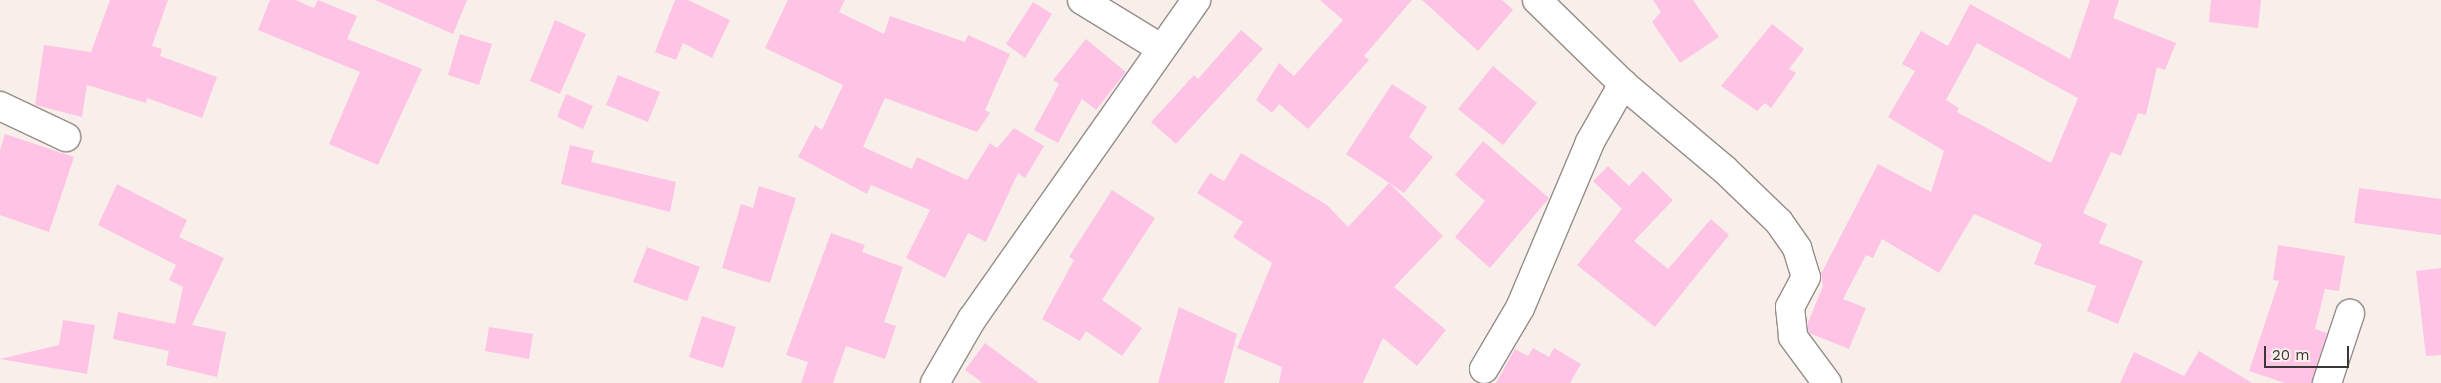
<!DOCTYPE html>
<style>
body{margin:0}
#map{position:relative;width:2441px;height:383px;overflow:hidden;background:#f8efeb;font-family:"Work Sans",sans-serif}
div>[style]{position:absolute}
.building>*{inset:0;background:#ffc3e5}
.roads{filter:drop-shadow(1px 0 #958d89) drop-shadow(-1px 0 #958d89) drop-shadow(0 1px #958d89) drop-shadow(0 -1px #958d89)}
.minor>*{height:28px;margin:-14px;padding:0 14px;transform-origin:14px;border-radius:14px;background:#fff}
.major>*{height:28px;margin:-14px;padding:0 14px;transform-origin:14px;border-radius:14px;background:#fff}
span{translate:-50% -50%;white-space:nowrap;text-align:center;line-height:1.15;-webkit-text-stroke:4px #f8efeb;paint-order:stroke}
.scale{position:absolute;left:2264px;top:346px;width:85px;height:22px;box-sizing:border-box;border:2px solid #3a3735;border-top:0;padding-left:6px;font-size:15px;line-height:18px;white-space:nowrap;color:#3a3735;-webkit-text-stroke:4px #f8efeb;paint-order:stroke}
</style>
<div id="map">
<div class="building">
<i style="clip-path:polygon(110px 0,168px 0,152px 46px,162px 49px,160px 56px,217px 77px,202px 118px,147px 98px,146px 103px,87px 85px,82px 117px,35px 105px,44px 45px,91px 52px)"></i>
<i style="clip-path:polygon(270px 0,295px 0,314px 8px,318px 0,357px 16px,347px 39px,422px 69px,378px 165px,329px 144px,360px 72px,258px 30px)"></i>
<i style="clip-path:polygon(375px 0,467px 0,453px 34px)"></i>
<i style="clip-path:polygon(675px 0,688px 0,730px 20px,712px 58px,683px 43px,676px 60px,655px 52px)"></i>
<i style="clip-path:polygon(788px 0,845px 0,839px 12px,884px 34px,890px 16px,965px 42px,968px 35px,1010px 54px,985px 110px,990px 113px,977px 132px,885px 98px,863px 147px,912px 169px,917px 157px,967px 180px,990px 143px,997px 148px,1014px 128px,1044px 146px,1025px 178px,1018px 173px,986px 242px,968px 233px,945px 278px,906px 258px,930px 210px,871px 185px,867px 194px,798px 157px,815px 125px,822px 130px,843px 85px,765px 48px)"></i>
<i style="clip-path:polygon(1320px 0,1412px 0,1364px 56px,1369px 60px,1308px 129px,1279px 104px,1272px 113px,1256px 100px,1279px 63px,1294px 76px,1343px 20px)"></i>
<i style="clip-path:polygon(1422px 0,1502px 0,1513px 10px,1478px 51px)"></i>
<i style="clip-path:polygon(1653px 0,1693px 0,1719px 37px,1680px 63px,1652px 22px,1661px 12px)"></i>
<i style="clip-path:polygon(evenodd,2090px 0,2119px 0,2113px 18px,2176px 43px,2165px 70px,2157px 67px,2146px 115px,2138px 113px,2121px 156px,2111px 152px,2083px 213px,2107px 224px,2099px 243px,2143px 261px,2118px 324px,2087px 311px,2096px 286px,2034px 264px,2042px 244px,1974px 214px,1939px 273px,1882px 239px,1873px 258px,1866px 255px,1843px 299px,1866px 308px,1849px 349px,1809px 333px,1807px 325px,1823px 286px,1821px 274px,1878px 164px,1931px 192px,1944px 151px,1888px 117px,1915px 71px,1902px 64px,1921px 31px,1948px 46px,1970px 4px,2070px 59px,2090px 0,1977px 43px,2078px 98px,2051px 163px,1957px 112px,1959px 108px,1946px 100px,1977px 43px)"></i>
<i style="clip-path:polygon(2211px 0,2261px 0,2258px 28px,2209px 22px)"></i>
<i style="clip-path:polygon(1033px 2px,1052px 14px,1025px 58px,1006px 44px)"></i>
<i style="clip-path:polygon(555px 20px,586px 34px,560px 94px,530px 81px)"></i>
<i style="clip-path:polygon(1772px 24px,1804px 49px,1789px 69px,1796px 73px,1771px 108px,1765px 103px,1757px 111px,1721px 86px)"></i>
<i style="clip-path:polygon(1241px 30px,1263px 49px,1176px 144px,1151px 122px,1194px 75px,1198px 79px)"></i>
<i style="clip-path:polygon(460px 34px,492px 44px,479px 85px,448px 75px)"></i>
<i style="clip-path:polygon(1086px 39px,1126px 72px,1096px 110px,1082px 99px,1058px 143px,1034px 130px,1059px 84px,1053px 80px)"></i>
<i style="clip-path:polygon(1493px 66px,1537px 103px,1503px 145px,1458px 109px)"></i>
<i style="clip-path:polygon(618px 75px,660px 92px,648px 122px,606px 105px)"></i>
<i style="clip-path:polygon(1392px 84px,1427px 107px,1409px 137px,1433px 157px,1404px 193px,1346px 154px)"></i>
<i style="clip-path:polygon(566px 94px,593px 106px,583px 129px,557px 117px)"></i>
<i style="clip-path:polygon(5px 134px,74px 157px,49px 232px,0 215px,0 150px)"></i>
<i style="clip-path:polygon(1483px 141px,1549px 198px,1490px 268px,1455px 237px,1485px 201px,1455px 175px)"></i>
<i style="clip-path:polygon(570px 145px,594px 151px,591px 162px,676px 182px,670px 212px,561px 184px)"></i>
<i style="clip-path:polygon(1241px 153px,1327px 205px,1348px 227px,1389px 183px,1443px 236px,1394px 287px,1446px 330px,1417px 366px,1383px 338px,1363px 383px,1279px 383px,1282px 367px,1237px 348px,1272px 263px,1233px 237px,1243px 222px,1197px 193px,1210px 173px,1224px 181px)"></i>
<i style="clip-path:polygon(1608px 166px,1629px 186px,1643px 171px,1673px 200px,1634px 241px,1668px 269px,1711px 219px,1729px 235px,1655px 327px,1577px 265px,1622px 209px,1593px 181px)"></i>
<i style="clip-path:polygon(117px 184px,187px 220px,179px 237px,224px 258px,192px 325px,226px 332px,217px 377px,166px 365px,169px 351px,113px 339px,118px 312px,175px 324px,183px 287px,169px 280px,176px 265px,98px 225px)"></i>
<i style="clip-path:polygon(759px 186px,796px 198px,770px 283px,722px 268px,741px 204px,753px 208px)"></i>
<i style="clip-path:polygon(2359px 188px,2441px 199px,2441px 235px,2354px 223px)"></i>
<i style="clip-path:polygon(1112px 190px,1155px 218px,1102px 300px,1142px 328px,1122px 356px,1086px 331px,1080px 341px,1042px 319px,1074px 260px,1069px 257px)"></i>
<i style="clip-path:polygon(831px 233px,865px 245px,862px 252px,903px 267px,884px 322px,896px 326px,885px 359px,846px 346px,833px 383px,801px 383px,808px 362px,786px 355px)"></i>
<i style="clip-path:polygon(2278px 245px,2345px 256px,2339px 291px,2325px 289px,2315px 329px,2327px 333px,2312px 383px,2285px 383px,2249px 371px,2279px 281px,2273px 280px)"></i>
<i style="clip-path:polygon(647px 247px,700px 267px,687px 301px,633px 282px)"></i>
<i style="clip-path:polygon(2441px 268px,2441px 355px,2426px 356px,2416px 271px)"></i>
<i style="clip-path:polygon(1179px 307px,1237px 334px,1224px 383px,1158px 383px)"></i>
<i style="clip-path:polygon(702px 316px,736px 327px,723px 368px,689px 357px)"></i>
<i style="clip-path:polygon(63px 320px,95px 325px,87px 374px,0 359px,59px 345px)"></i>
<i style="clip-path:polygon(489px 327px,533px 334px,529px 359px,485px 351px)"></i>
<i style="clip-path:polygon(985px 343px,1039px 383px,983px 383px,965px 370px)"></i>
<i style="clip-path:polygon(1533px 348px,1549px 357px,1554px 348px,1581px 364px,1570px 383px,1496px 383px,1515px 349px,1528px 356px)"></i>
<i style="clip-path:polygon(2199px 351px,2252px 383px,2120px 383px,2134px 352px,2184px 376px)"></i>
</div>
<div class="roads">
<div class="minor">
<i style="left:1082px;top:0;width:90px;rotate:31.4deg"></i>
<i style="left:1537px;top:0;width:120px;rotate:44.3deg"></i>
<i style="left:1623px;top:84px;width:133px;rotate:40.1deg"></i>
<i style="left:1725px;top:170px;width:75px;rotate:43.9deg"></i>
<i style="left:1779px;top:222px;width:32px;rotate:55deg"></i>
<i style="left:1797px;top:248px;width:30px;rotate:73deg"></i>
<i style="left:1806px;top:277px;width:34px;rotate:118deg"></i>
<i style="left:1790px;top:307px;width:30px;rotate:84deg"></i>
<i style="left:1793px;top:337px;width:57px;rotate:53.5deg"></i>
<i style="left:0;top:106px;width:73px;rotate:25.2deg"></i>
<i style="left:1484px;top:369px;width:71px;rotate:-59.5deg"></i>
<i style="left:1520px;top:308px;width:180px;rotate:-67.1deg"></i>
<i style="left:1590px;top:142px;width:67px;rotate:-60.4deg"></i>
<i style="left:2327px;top:383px;width:73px;rotate:-71.6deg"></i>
</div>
<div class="major">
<i style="left:935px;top:383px;width:74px;rotate:-60deg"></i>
<i style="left:972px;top:319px;width:390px;rotate:-54.9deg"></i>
</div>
</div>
<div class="scale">20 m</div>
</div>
